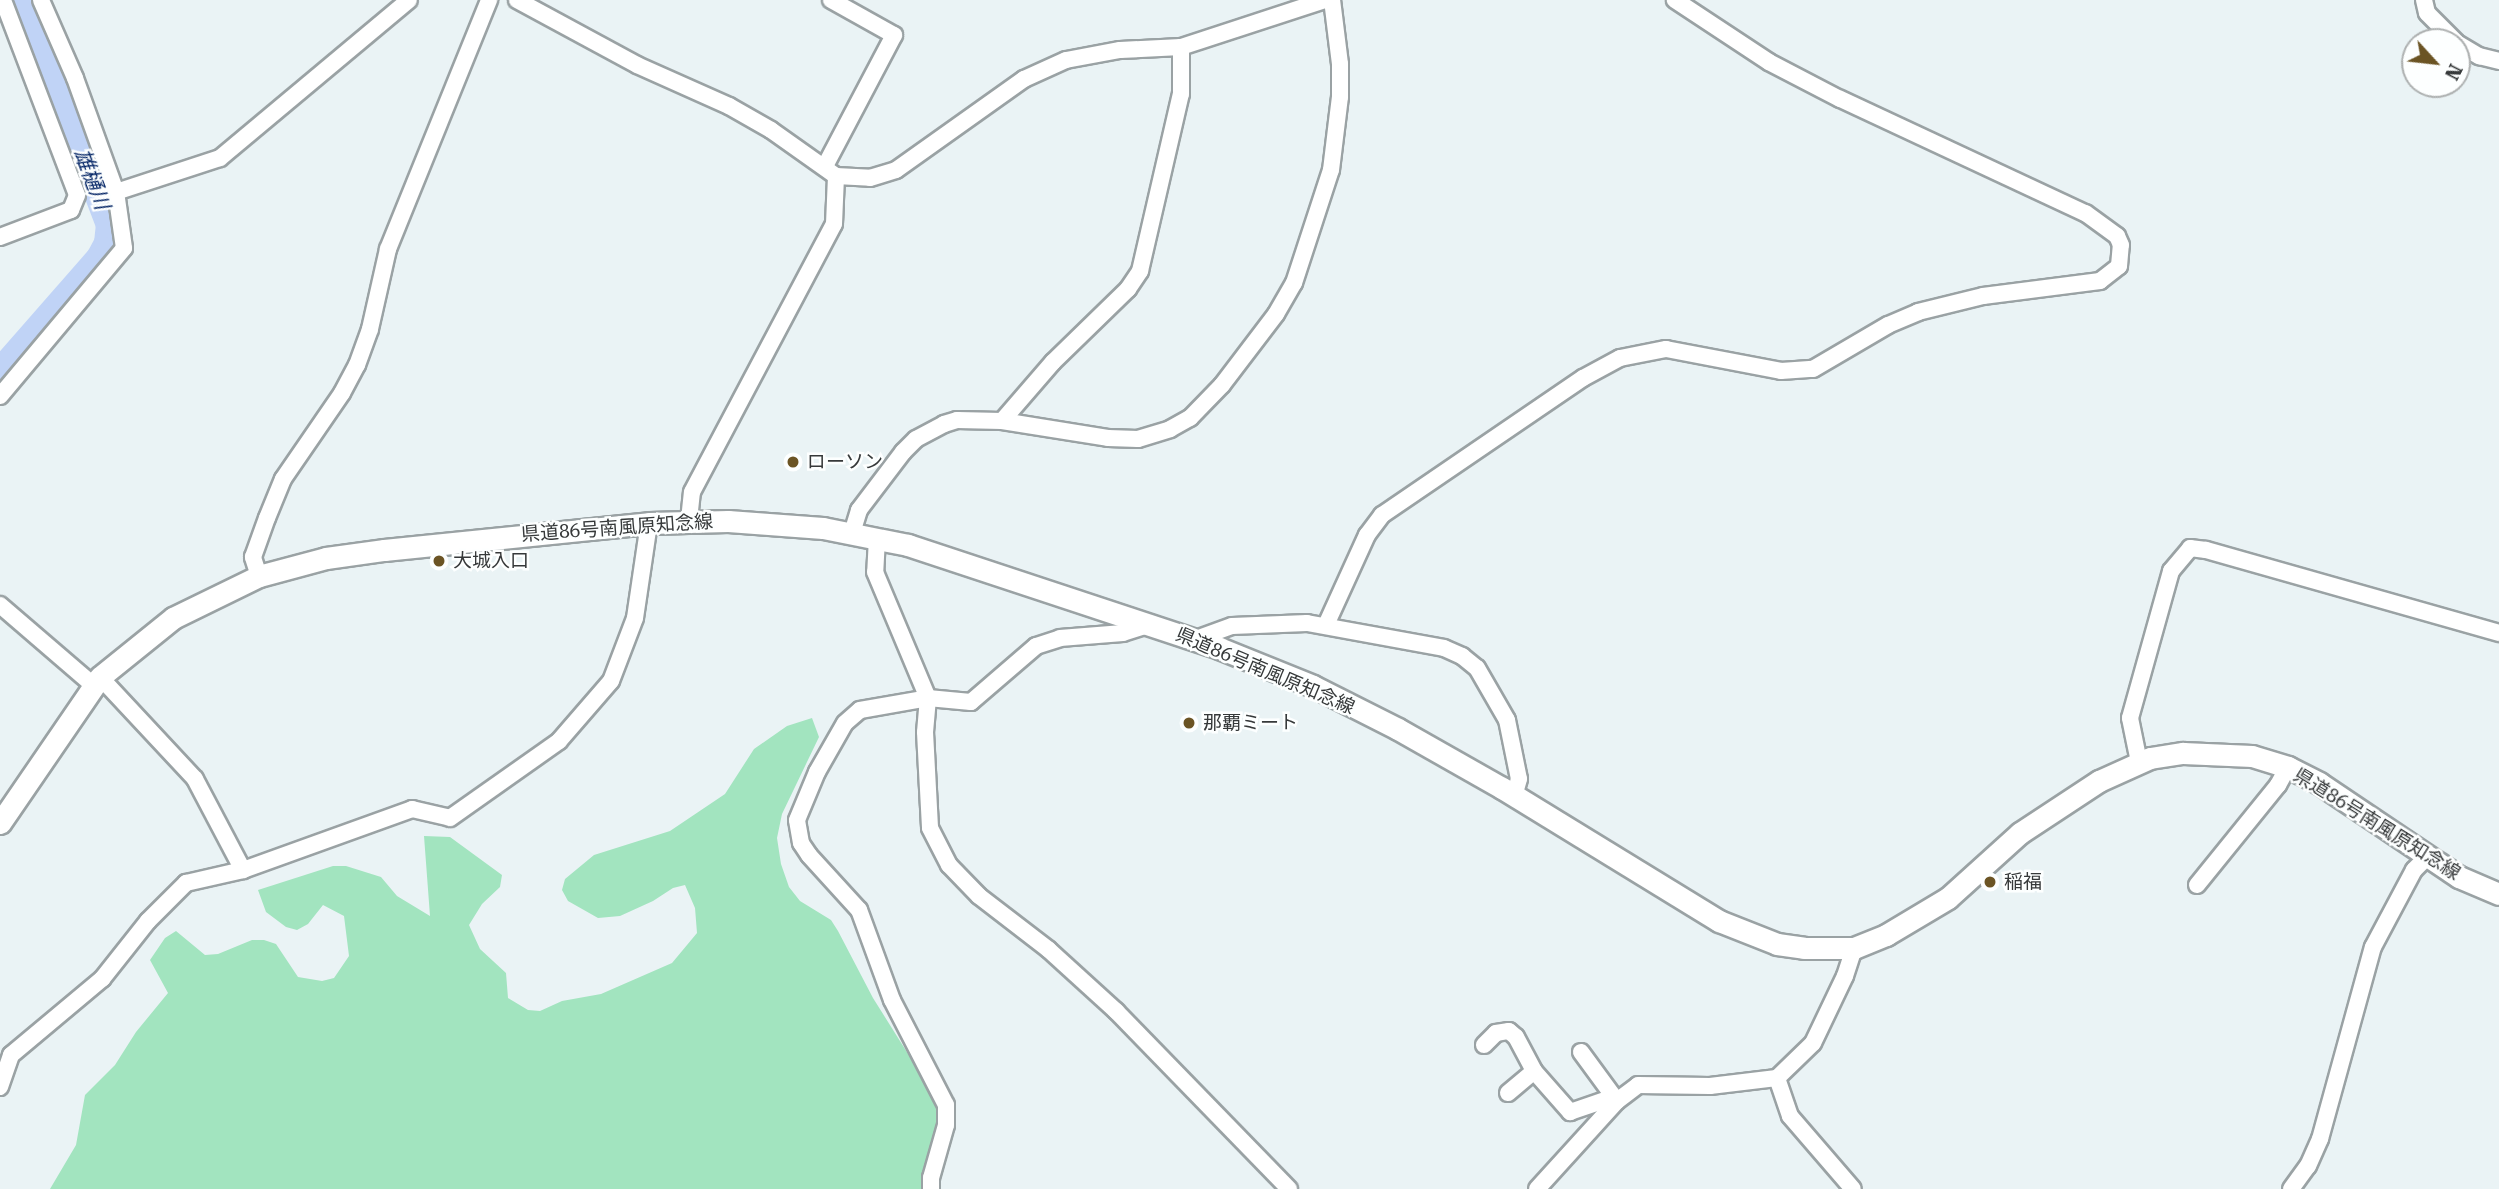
<!DOCTYPE html>
<meta charset="utf-8">
<style>
body{margin:0}
#map{position:relative;width:2499px;height:1189px;overflow:hidden;background:#eaf3f5;font-family:"Roboto Serif","Noto Sans JP",serif}
div>[style]{position:absolute}
.green>*{inset:0;background:#a2e4bf}
.river>*{height:26px;margin:-13px;padding:0 13px;transform-origin:13px;border-radius:13px;background:#c0d3f6}
.roads{filter:drop-shadow(2px 0 #9aa2a4) drop-shadow(-2px 0 #9aa2a4) drop-shadow(0 2px #9aa2a4) drop-shadow(0 -2px #9aa2a4)}
.minor>*{height:16px;margin:-8px;padding:0 8px;transform-origin:8px;border-radius:8px;background:#fff}
.major>*{height:21px;margin:-10.5px;padding:0 10.5px;transform-origin:10.5px;border-radius:10.5px;background:#fff}
.dots>*{width:19px;height:19px;translate:-50% -50%;box-sizing:border-box;border:4px solid #fdffff;border-radius:50%}
span{translate:-50% -50%;white-space:nowrap;text-align:center;line-height:1.15;-webkit-text-stroke:5px #fdffff;paint-order:stroke}
.poi-label{font-size:19px;color:#36393a}
.left{translate:0 -50%;text-align:left}
.street-label{font-size:19px;color:#36393a}
.water-label{font-size:21px;color:#062767;font-style:italic}
.north{position:absolute;left:2401px;top:28px;width:70px;height:70px;box-sizing:border-box;background:#fdffff;border:2px solid #adb0b0;border-radius:50%;rotate:117deg;font-size:19px;font-weight:700;line-height:28px;text-align:center;color:#36393a}
.north::after{content:'';display:block;margin:auto;width:24px;height:32px;background:#6b5424;clip-path:polygon(50% 0,100% 100%,50% 72%,0 100%)}
</style>
<div id="map">
<div class="green">
<i style="clip-path:polygon(812px 718px,819px 737px,782px 814px,777px 838px,781px 864px,789px 887px,800px 901px,831px 920px,838px 931px,873px 998px,937px 1100px,938px 1125px,922px 1189px,50px 1189px,76px 1145px,85px 1095px,115px 1065px,136px 1032px,168px 993px,150px 960px,165px 938px,176px 931px,205px 955px,218px 954px,252px 940px,264px 940px,276px 944px,298px 977px,322px 981px,334px 978px,349px 956px,344px 916px,323px 905px,308px 924px,297px 930px,286px 927px,266px 912px,258px 890px,333px 866px,346px 866px,381px 877px,397px 896px,430px 916px,424px 836px,450px 837px,502px 875px,500px 887px,482px 904px,469px 925px,480px 949px,506px 973px,508px 998px,528px 1010px,540px 1011px,562px 1001px,601px 994px,672px 963px,697px 933px,695px 908px,685px 885px,673px 888px,653px 901px,620px 916px,598px 918px,568px 901px,562px 890px,565px 879px,594px 855px,670px 831px,725px 794px,754px 749px,787px 726px)"></i>
</div>
<div class="river">
<i style="left:0;top:371px;width:150px;rotate:-48.8deg"></i>
<i style="left:99px;top:258px;width:17px;rotate:-62deg"></i>
<i style="left:107px;top:243px;width:18px;rotate:-84deg"></i>
<i style="left:109px;top:225px;width:241px;rotate:-110.9deg"></i>
</div>
<div class="roads">
<div class="minor">
<i style="left:517px;top:0;width:136px;rotate:28.4deg"></i>
<i style="left:637px;top:65px;width:101px;rotate:24deg"></i>
<i style="left:729px;top:106px;width:48px;rotate:29.7deg"></i>
<i style="left:771px;top:130px;width:80px;rotate:35.3deg"></i>
<i style="left:836px;top:176px;width:34px;rotate:3deg"></i>
<i style="left:870px;top:178px;width:27px;rotate:-17deg"></i>
<i style="left:896px;top:170px;width:157px;rotate:-35.4deg"></i>
<i style="left:1024px;top:79px;width:46px;rotate:-24.3deg"></i>
<i style="left:1066px;top:60px;width:55px;rotate:-10.5deg"></i>
<i style="left:1120px;top:50px;width:61px;rotate:-2.8deg"></i>
<i style="left:1181px;top:47px;width:151px;rotate:-18.1deg"></i>
<i style="left:2424px;top:0;width:13px;rotate:77deg"></i>
<i style="left:2427px;top:13px;width:41px;rotate:45deg"></i>
<i style="left:2457px;top:43px;width:26px;rotate:31deg"></i>
<i style="left:2479px;top:56px;width:21px;rotate:14deg"></i>
<i style="left:825px;top:166px;width:148px;rotate:-62.2deg"></i>
<i style="left:894px;top:35px;width:72px;rotate:-150.9deg"></i>
<i style="left:116px;top:192px;width:109px;rotate:-18.1deg"></i>
<i style="left:220px;top:158px;width:246px;rotate:-39.9deg"></i>
<i style="left:0;top:237px;width:76px;rotate:-20.8deg"></i>
<i style="left:71px;top:210px;width:16px;rotate:-68deg"></i>
<i style="left:77px;top:195px;width:209px;rotate:-110.8deg"></i>
<i style="left:0;top:396px;width:193px;rotate:-50deg"></i>
<i style="left:124px;top:248px;width:57px;rotate:-98.1deg"></i>
<i style="left:116px;top:192px;width:121px;rotate:-109.8deg"></i>
<i style="left:75px;top:78px;width:85px;rotate:-113.6deg"></i>
<i style="left:1002px;top:421px;width:78px;rotate:-49.2deg"></i>
<i style="left:1053px;top:362px;width:105px;rotate:-44.2deg"></i>
<i style="left:1128px;top:289px;width:22px;rotate:-56deg"></i>
<i style="left:1140px;top:271px;width:182px;rotate:-77deg"></i>
<i style="left:1181px;top:94px;width:47px;rotate:-90deg"></i>
<i style="left:689px;top:520px;width:28px;rotate:-84deg"></i>
<i style="left:692px;top:492px;width:303px;rotate:-62.1deg"></i>
<i style="left:834px;top:224px;width:48px;rotate:-87.6deg"></i>
<i style="left:852px;top:533px;width:24px;rotate:-73deg"></i>
<i style="left:859px;top:510px;width:73px;rotate:-52.8deg"></i>
<i style="left:903px;top:452px;width:18px;rotate:-45deg"></i>
<i style="left:916px;top:439px;width:32px;rotate:-28deg"></i>
<i style="left:944px;top:424px;width:14px;rotate:-17deg"></i>
<i style="left:957px;top:420px;width:45px;rotate:1.3deg"></i>
<i style="left:1002px;top:421px;width:107px;rotate:9.1deg"></i>
<i style="left:1108px;top:438px;width:30px;rotate:2deg"></i>
<i style="left:1138px;top:439px;width:34px;rotate:-17deg"></i>
<i style="left:1170px;top:429px;width:23px;rotate:-29deg"></i>
<i style="left:1190px;top:418px;width:46px;rotate:-45.9deg"></i>
<i style="left:1222px;top:385px;width:89px;rotate:-52.7deg"></i>
<i style="left:1276px;top:314px;width:36px;rotate:-60deg"></i>
<i style="left:1294px;top:283px;width:119px;rotate:-71.9deg"></i>
<i style="left:1331px;top:170px;width:74px;rotate:-83deg"></i>
<i style="left:1340px;top:97px;width:33px;rotate:-90deg"></i>
<i style="left:1340px;top:64px;width:64px;rotate:-97.1deg"></i>
<i style="left:877px;top:538px;width:34px;rotate:93deg"></i>
<i style="left:875px;top:572px;width:137px;rotate:67.2deg"></i>
<i style="left:928px;top:698px;width:34px;rotate:95deg"></i>
<i style="left:925px;top:732px;width:96px;rotate:87deg"></i>
<i style="left:930px;top:828px;width:42px;rotate:62.8deg"></i>
<i style="left:949px;top:865px;width:43px;rotate:45.9deg"></i>
<i style="left:979px;top:896px;width:88px;rotate:37.6deg"></i>
<i style="left:1049px;top:950px;width:91px;rotate:42.3deg"></i>
<i style="left:1116px;top:1011px;width:248px;rotate:45.8deg"></i>
<i style="left:259px;top:576px;width:20px;rotate:-108deg"></i>
<i style="left:253px;top:557px;width:41px;rotate:-70.3deg"></i>
<i style="left:267px;top:518px;width:42px;rotate:-67.7deg"></i>
<i style="left:283px;top:479px;width:104px;rotate:-55.5deg"></i>
<i style="left:342px;top:393px;width:32px;rotate:-62deg"></i>
<i style="left:357px;top:365px;width:38px;rotate:-70deg"></i>
<i style="left:370px;top:329px;width:82px;rotate:-77.3deg"></i>
<i style="left:388px;top:249px;width:269px;rotate:-67.9deg"></i>
<i style="left:0;top:605px;width:123px;rotate:40.7deg"></i>
<i style="left:1326px;top:625px;width:99px;rotate:-65.5deg"></i>
<i style="left:1367px;top:535px;width:25px;rotate:-53deg"></i>
<i style="left:1382px;top:515px;width:243px;rotate:-34.3deg"></i>
<i style="left:1583px;top:378px;width:42px;rotate:-28.4deg"></i>
<i style="left:1620px;top:358px;width:47px;rotate:-11.1deg"></i>
<i style="left:1666px;top:349px;width:117px;rotate:10.8deg"></i>
<i style="left:1781px;top:371px;width:32px;rotate:-4deg"></i>
<i style="left:1813px;top:369px;width:87px;rotate:-30.4deg"></i>
<i style="left:1888px;top:325px;width:33px;rotate:-23deg"></i>
<i style="left:1918px;top:312px;width:67px;rotate:-13.8deg"></i>
<i style="left:1983px;top:296px;width:118px;rotate:-7.3deg"></i>
<i style="left:2100px;top:281px;width:24px;rotate:-38deg"></i>
<i style="left:2119px;top:266px;width:21px;rotate:-85deg"></i>
<i style="left:2121px;top:245px;width:10px;rotate:-114deg"></i>
<i style="left:2117px;top:236px;width:39px;rotate:-144deg"></i>
<i style="left:2085px;top:213px;width:270px;rotate:-155deg"></i>
<i style="left:1840px;top:99px;width:80px;rotate:-152.5deg"></i>
<i style="left:1769px;top:62px;width:113px;rotate:-146.6deg"></i>
<i style="left:1196px;top:639px;width:38px;rotate:-20deg"></i>
<i style="left:1232px;top:626px;width:75px;rotate:-2.3deg"></i>
<i style="left:1307px;top:623px;width:139px;rotate:10.3deg"></i>
<i style="left:1444px;top:648px;width:20px;rotate:24deg"></i>
<i style="left:1462px;top:656px;width:19px;rotate:39deg"></i>
<i style="left:1477px;top:668px;width:60px;rotate:60deg"></i>
<i style="left:1507px;top:720px;width:60px;rotate:78.5deg"></i>
<i style="left:1519px;top:779px;width:18px;rotate:106deg"></i>
<i style="left:100px;top:677px;width:139px;rotate:47deg"></i>
<i style="left:195px;top:779px;width:103px;rotate:62.2deg"></i>
<i style="left:2139px;top:762px;width:45px;rotate:-101.6deg"></i>
<i style="left:2130px;top:718px;width:153px;rotate:-74.4deg"></i>
<i style="left:2171px;top:571px;width:30px;rotate:-50deg"></i>
<i style="left:2190px;top:548px;width:16px;rotate:7deg"></i>
<i style="left:2206px;top:550px;width:305px;rotate:15.8deg"></i>
<i style="left:2197px;top:885px;width:129px;rotate:-51deg"></i>
<i style="left:2278px;top:785px;width:21px;rotate:-61deg"></i>
<i style="left:1484px;top:1045px;width:17px;rotate:-45deg"></i>
<i style="left:1496px;top:1033px;width:13px;rotate:-9deg"></i>
<i style="left:1509px;top:1031px;width:9px;rotate:41deg"></i>
<i style="left:1516px;top:1037px;width:38px;rotate:62deg"></i>
<i style="left:1534px;top:1071px;width:55px;rotate:48.7deg"></i>
<i style="left:1570px;top:1112px;width:46px;rotate:-18.8deg"></i>
<i style="left:1581px;top:1052px;width:61px;rotate:53.7deg"></i>
<i style="left:1777px;top:1078px;width:40px;rotate:71.1deg"></i>
<i style="left:1790px;top:1116px;width:96px;rotate:49.2deg"></i>
<i style="left:0;top:1087px;width:34px;rotate:-71deg"></i>
<i style="left:11px;top:1055px;width:119px;rotate:-39.9deg"></i>
<i style="left:102px;top:979px;width:74px;rotate:-51.6deg"></i>
<i style="left:148px;top:921px;width:54px;rotate:-45deg"></i>
<i style="left:186px;top:883px;width:58px;rotate:-12.8deg"></i>
<i style="left:243px;top:870px;width:180px;rotate:-19.8deg"></i>
<i style="left:412px;top:809px;width:39px;rotate:13deg"></i>
<i style="left:450px;top:818px;width:133px;rotate:-35.2deg"></i>
<i style="left:559px;top:741px;width:79px;rotate:-49.1deg"></i>
<i style="left:611px;top:681px;width:67px;rotate:-69.1deg"></i>
<i style="left:635px;top:618px;width:96px;rotate:-81.6deg"></i>
<i style="left:1508px;top:1093px;width:34px;rotate:-40deg"></i>
<i style="left:931px;top:1189px;width:11px;rotate:-90deg"></i>
<i style="left:931px;top:1178px;width:55px;rotate:-74.2deg"></i>
<i style="left:946px;top:1125px;width:20px;rotate:-90deg"></i>
<i style="left:946px;top:1105px;width:118px;rotate:-117.2deg"></i>
<i style="left:892px;top:1000px;width:96px;rotate:-110.1deg"></i>
<i style="left:859px;top:910px;width:74px;rotate:-132.3deg"></i>
<i style="left:809px;top:855px;width:14px;rotate:-124deg"></i>
<i style="left:801px;top:843px;width:23px;rotate:-100deg"></i>
<i style="left:797px;top:820px;width:52px;rotate:-67.4deg"></i>
<i style="left:817px;top:772px;width:56px;rotate:-60.3deg"></i>
<i style="left:845px;top:723px;width:20px;rotate:-41deg"></i>
<i style="left:860px;top:710px;width:69px;rotate:-10deg"></i>
<i style="left:928px;top:698px;width:43px;rotate:5.3deg"></i>
<i style="left:971px;top:702px;width:86px;rotate:-40.7deg"></i>
<i style="left:1036px;top:646px;width:25px;rotate:-18deg"></i>
<i style="left:1060px;top:638px;width:63px;rotate:-4.5deg"></i>
<i style="left:1123px;top:633px;width:29px;rotate:-18deg"></i>
<i style="left:1537px;top:1189px;width:119px;rotate:-47.7deg"></i>
<i style="left:1617px;top:1101px;width:26px;rotate:-37deg"></i>
<i style="left:1638px;top:1085px;width:72px;rotate:0.8deg"></i>
<i style="left:1710px;top:1086px;width:67px;rotate:-6.8deg"></i>
<i style="left:1777px;top:1078px;width:50px;rotate:-44.2deg"></i>
<i style="left:1813px;top:1043px;width:74px;rotate:-64.5deg"></i>
<i style="left:1845px;top:976px;width:29px;rotate:-72deg"></i>
<i style="left:2291px;top:1189px;width:29px;rotate:-54deg"></i>
<i style="left:2308px;top:1166px;width:30px;rotate:-66deg"></i>
<i style="left:2320px;top:1139px;width:199px;rotate:-74.6deg"></i>
<i style="left:2373px;top:947px;width:87px;rotate:-62deg"></i>
<i style="left:2414px;top:870px;width:18px;rotate:-45deg"></i>
</div>
<div class="major">
<i style="left:0;top:823px;width:177px;rotate:-55.6deg"></i>
<i style="left:100px;top:677px;width:94px;rotate:-38.9deg"></i>
<i style="left:173px;top:618px;width:96px;rotate:-26deg"></i>
<i style="left:259px;top:576px;width:69px;rotate:-15deg"></i>
<i style="left:326px;top:558px;width:59px;rotate:-7.9deg"></i>
<i style="left:384px;top:550px;width:266px;rotate:-5.8deg"></i>
<i style="left:649px;top:523px;width:79px;rotate:-1.5deg"></i>
<i style="left:728px;top:521px;width:95px;rotate:4.2deg"></i>
<i style="left:823px;top:528px;width:87px;rotate:11.3deg"></i>
<i style="left:908px;top:545px;width:328px;rotate:18.3deg"></i>
<i style="left:1219px;top:648px;width:101px;rotate:22deg"></i>
<i style="left:1313px;top:686px;width:95px;rotate:26.8deg"></i>
<i style="left:1398px;top:729px;width:120px;rotate:29.6deg"></i>
<i style="left:1502px;top:788px;width:255px;rotate:31.5deg"></i>
<i style="left:1719px;top:921px;width:62px;rotate:21.6deg"></i>
<i style="left:1777px;top:944px;width:27px;rotate:8deg"></i>
<i style="left:1804px;top:948px;width:50px"></i>
<i style="left:1854px;top:948px;width:35px;rotate:-22deg"></i>
<i style="left:1886px;top:935px;width:72px;rotate:-30.8deg"></i>
<i style="left:1948px;top:898px;width:97px;rotate:-42.1deg"></i>
<i style="left:2020px;top:833px;width:95px;rotate:-33.4deg"></i>
<i style="left:2099px;top:781px;width:56px;rotate:-24.3deg"></i>
<i style="left:2150px;top:758px;width:33px;rotate:-9deg"></i>
<i style="left:2183px;top:753px;width:69px;rotate:2.5deg"></i>
<i style="left:2252px;top:756px;width:38px;rotate:17deg"></i>
<i style="left:2288px;top:767px;width:35px;rotate:27deg"></i>
<i style="left:2319px;top:783px;width:169px;rotate:33.9deg"></i>
<i style="left:2459px;top:877px;width:43px;rotate:23deg"></i>
</div>
</div>
<div class="dots">
<i style="left:793px;top:462px;background:#6b5424"></i>
<i style="left:439px;top:561px;background:#6b5424"></i>
<i style="left:1189px;top:723px;background:#6b5424"></i>
<i style="left:1990px;top:882px;background:#6b5424"></i>
</div>
<div class="poi-label">
<span class="left" style="left:807px;top:462px">ローソン</span>
<span class="left" style="left:453px;top:561px">大城入口</span>
<span class="left" style="left:1203px;top:723px">那覇ミート</span>
<span class="left" style="left:2004px;top:882px">稲福</span>
</div>
<div class="street-label">
<span style="left:617px;top:528px;rotate:-4deg">県道86号南風原知念線</span>
<span style="left:1265px;top:671px;rotate:23deg">県道86号南風原知念線</span>
<span style="left:2377px;top:824px;rotate:32deg">県道86号南風原知念線</span>
</div>
<div class="water-label">
<span style="left:92px;top:179px;rotate:69deg">雄樋川</span>
</div>
<div class="north">N</div>
</div>
